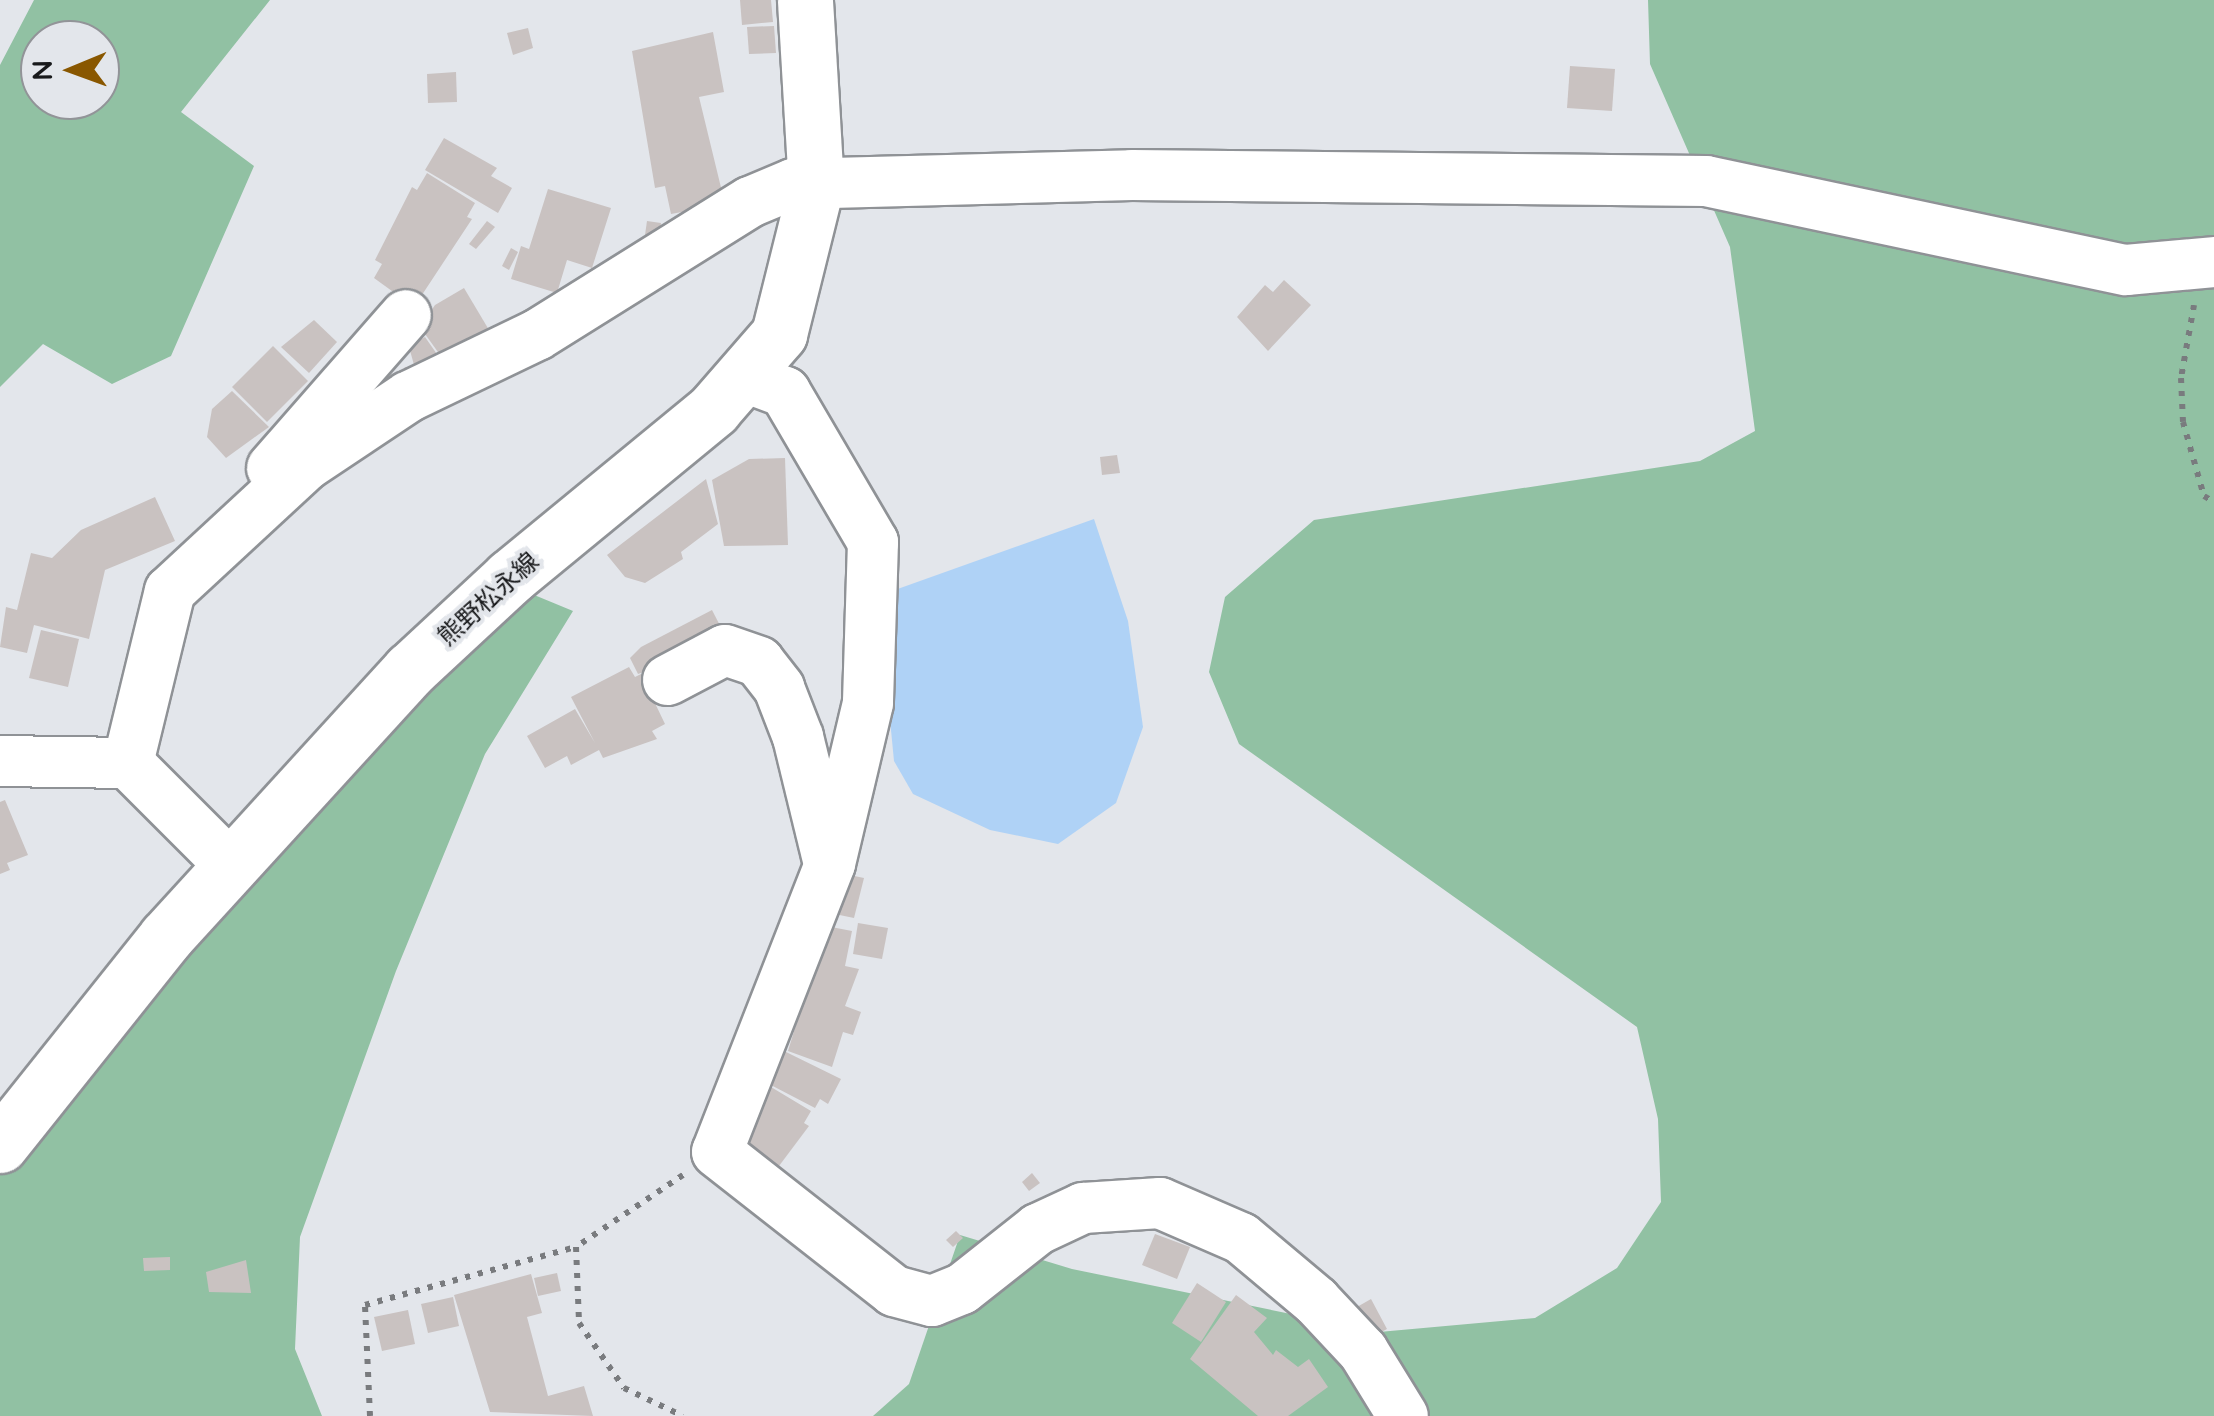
<!DOCTYPE html>
<meta charset="utf-8">
<style>
body{margin:0}
#map{position:relative;width:2214px;height:1416px;overflow:hidden;background:#e3e6eb;font-family:Quicksand,"Noto Sans JP",sans-serif}
div>[style]{position:absolute}
.green>*{inset:0;background:#91c1a3}
.water>*{inset:0;background:#afd2f6}
.building>*{inset:0;background:#c9c2c1}
.path>*{height:6px;margin-top:-3px;transform-origin:0;background:repeating-linear-gradient(90deg,#797b7e 0 5px,transparent 0 13px)}
.roads{filter:drop-shadow(2px 0 #8f9296) drop-shadow(-2px 0 #8f9296) drop-shadow(0 2px #8f9296) drop-shadow(0 -2px #8f9296)}
.minor>*{height:50px;margin:-25px;padding:0 25px;transform-origin:25px;border-radius:25px;background:#fff}
.major>*{height:55px;margin:-27.5px;padding:0 27.5px;transform-origin:27.5px;border-radius:27.5px;background:#fff}
span{translate:-50% -50%;white-space:nowrap;text-align:center;line-height:1.15;-webkit-text-stroke:8px #e3e6eb;paint-order:stroke}
.street-label{font-size:25px;color:#18191b}
.north{position:absolute;left:20px;top:20px;width:100px;height:100px;box-sizing:border-box;background:#e3e6eb;border:2px solid #929498;border-radius:50%;rotate:269deg;font-size:28px;font-weight:700;line-height:40px;text-align:center;color:#18191b}
.north::after{content:'';display:block;margin:auto;width:35px;height:45px;background:#895700;clip-path:polygon(50% 0,100% 100%,50% 72%,0 100%)}
</style>
<div id="map">
<div class="green">
<i style="clip-path:polygon(evenodd,34px 0,270px 0,181px 112px,254px 166px,171px 356px,112px 384px,43px 344px,0 387px,0 65px,34px 0,100px 40px,100px 100px,40px 100px,40px 40px,100px 40px)"></i>
<i style="clip-path:polygon(1648px 0,2214px 0,2214px 1416px,873px 1416px,909px 1384px,960px 1235px,1072px 1269px,1379px 1332px,1535px 1318px,1617px 1268px,1661px 1202px,1658px 1119px,1637px 1027px,1239px 744px,1209px 672px,1225px 597px,1314px 520px,1700px 461px,1755px 431px,1730px 247px,1650px 64px)"></i>
<i style="clip-path:polygon(527px 592px,573px 611px,485px 754px,396px 971px,300px 1237px,295px 1349px,322px 1416px,0 1416px,0 1167px,254px 863px)"></i>
</div>
<div class="water">
<i style="clip-path:polygon(1094px 519px,1128px 621px,1143px 727px,1116px 803px,1058px 844px,990px 830px,913px 794px,894px 761px,878px 596px)"></i>
</div>
<div class="building">
<i style="clip-path:polygon(740px 0,771px 0,773px 22px,742px 25px)"></i>
<i style="clip-path:polygon(774px 26px,776px 53px,749px 54px,747px 27px)"></i>
<i style="clip-path:polygon(528px 28px,533px 48px,513px 55px,507px 33px)"></i>
<i style="clip-path:polygon(713px 32px,724px 92px,699px 97px,725px 204px,671px 214px,665px 186px,655px 188px,632px 51px)"></i>
<i style="clip-path:polygon(1570px 66px,1615px 69px,1612px 111px,1567px 108px)"></i>
<i style="clip-path:polygon(456px 72px,457px 102px,428px 103px,427px 74px)"></i>
<i style="clip-path:polygon(444px 138px,497px 168px,491px 176px,512px 188px,498px 213px,425px 170px)"></i>
<i style="clip-path:polygon(427px 173px,475px 203px,467px 217px,472px 219px,414px 307px,374px 278px,382px 264px,375px 260px,412px 187px,417px 190px)"></i>
<i style="clip-path:polygon(548px 189px,611px 208px,592px 268px,567px 260px,557px 293px,511px 279px,521px 246px,529px 249px)"></i>
<i style="clip-path:polygon(487px 221px,495px 227px,476px 249px,469px 244px)"></i>
<i style="clip-path:polygon(647px 221px,661px 223px,658px 244px,644px 242px)"></i>
<i style="clip-path:polygon(511px 248px,518px 252px,509px 270px,502px 266px)"></i>
<i style="clip-path:polygon(1284px 280px,1311px 305px,1268px 351px,1237px 317px,1265px 285px,1273px 292px)"></i>
<i style="clip-path:polygon(464px 288px,492px 335px,448px 366px,420px 327px,435px 305px)"></i>
<i style="clip-path:polygon(314px 320px,337px 342px,309px 373px,281px 347px)"></i>
<i style="clip-path:polygon(425px 337px,446px 367px,396px 385px,405px 367px,416px 372px,409px 347px)"></i>
<i style="clip-path:polygon(273px 346px,308px 381px,267px 422px,232px 387px)"></i>
<i style="clip-path:polygon(232px 391px,269px 427px,226px 458px,207px 437px,212px 409px)"></i>
<i style="clip-path:polygon(1117px 455px,1120px 473px,1102px 475px,1100px 457px)"></i>
<i style="clip-path:polygon(785px 458px,788px 545px,724px 546px,712px 480px,749px 459px)"></i>
<i style="clip-path:polygon(706px 479px,718px 524px,681px 552px,683px 559px,645px 583px,625px 577px,607px 555px)"></i>
<i style="clip-path:polygon(155px 497px,175px 541px,105px 570px,89px 639px,34px 625px,27px 653px,0 647px,6px 607px,17px 610px,31px 553px,52px 558px,81px 530px)"></i>
<i style="clip-path:polygon(712px 610px,729px 643px,638px 674px,630px 658px,641px 647px)"></i>
<i style="clip-path:polygon(41px 630px,79px 639px,68px 687px,29px 678px)"></i>
<i style="clip-path:polygon(629px 667px,635px 677px,641px 674px,665px 724px,652px 731px,657px 739px,603px 758px,599px 750px,571px 765px,567px 756px,545px 768px,527px 736px,575px 709px,595px 743px,571px 697px)"></i>
<i style="clip-path:polygon(5px 800px,28px 855px,7px 863px,10px 870px,0 874px,0 802px)"></i>
<i style="clip-path:polygon(840px 873px,864px 878px,854px 918px,830px 913px)"></i>
<i style="clip-path:polygon(858px 923px,888px 928px,882px 959px,853px 954px)"></i>
<i style="clip-path:polygon(826px 926px,852px 931px,845px 966px,859px 969px,845px 1006px,861px 1012px,853px 1035px,843px 1032px,832px 1067px,788px 1051px)"></i>
<i style="clip-path:polygon(784px 1051px,841px 1079px,828px 1104px,820px 1099px,815px 1108px,767px 1083px)"></i>
<i style="clip-path:polygon(766px 1084px,811px 1111px,804px 1123px,809px 1126px,773px 1174px,728px 1147px)"></i>
<i style="clip-path:polygon(1032px 1173px,1040px 1183px,1029px 1191px,1022px 1182px)"></i>
<i style="clip-path:polygon(956px 1231px,963px 1238px,953px 1247px,946px 1240px)"></i>
<i style="clip-path:polygon(1155px 1234px,1190px 1247px,1177px 1279px,1142px 1265px)"></i>
<i style="clip-path:polygon(170px 1257px,170px 1270px,144px 1271px,143px 1258px)"></i>
<i style="clip-path:polygon(246px 1260px,251px 1293px,209px 1292px,206px 1272px)"></i>
<i style="clip-path:polygon(557px 1273px,561px 1291px,538px 1296px,534px 1278px)"></i>
<i style="clip-path:polygon(531px 1274px,542px 1313px,527px 1317px,548px 1396px,584px 1386px,593px 1416px,490px 1412px,454px 1295px)"></i>
<i style="clip-path:polygon(1197px 1283px,1226px 1302px,1201px 1342px,1172px 1323px)"></i>
<i style="clip-path:polygon(1236px 1295px,1267px 1318px,1254px 1332px,1273px 1355px,1276px 1350px,1298px 1367px,1309px 1359px,1328px 1387px,1288px 1416px,1258px 1416px,1190px 1359px)"></i>
<i style="clip-path:polygon(453px 1297px,459px 1326px,428px 1333px,421px 1304px)"></i>
<i style="clip-path:polygon(1371px 1299px,1387px 1329px,1351px 1348px,1336px 1319px)"></i>
<i style="clip-path:polygon(408px 1310px,415px 1344px,382px 1351px,374px 1317px)"></i>
</div>
<div class="path">
<i style="left:2194px;top:305px;width:74px;rotate:100.1deg"></i>
<i style="left:2181px;top:378px;width:44px;rotate:87.4deg"></i>
<i style="left:2183px;top:422px;width:77px;rotate:74.2deg"></i>
<i style="left:2204px;top:496px;width:12px;rotate:31deg"></i>
<i style="left:683px;top:1175px;width:129px;rotate:146.1deg"></i>
<i style="left:576px;top:1247px;width:76px;rotate:87.7deg"></i>
<i style="left:579px;top:1323px;width:79px;rotate:55.3deg"></i>
<i style="left:624px;top:1388px;width:65px;rotate:25.4deg"></i>
<i style="left:370px;top:1416px;width:111px;rotate:-92.6deg"></i>
<i style="left:365px;top:1305px;width:219px;rotate:-15.4deg"></i>
</div>
<div class="roads">
<div class="minor">
<i style="left:745px;top:377px;width:43px;rotate:20.6deg"></i>
<i style="left:785px;top:392px;width:174px;rotate:59.6deg"></i>
<i style="left:873px;top:542px;width:161px;rotate:91.8deg"></i>
<i style="left:868px;top:703px;width:165px;rotate:103.3deg"></i>
<i style="left:830px;top:864px;width:309px;rotate:111.4deg"></i>
<i style="left:717px;top:1152px;width:225px;rotate:38.1deg"></i>
<i style="left:894px;top:1291px;width:39px;rotate:15deg"></i>
<i style="left:932px;top:1301px;width:32px;rotate:-22deg"></i>
<i style="left:962px;top:1289px;width:97px;rotate:-38.3deg"></i>
<i style="left:1038px;top:1229px;width:50px;rotate:-25deg"></i>
<i style="left:1083px;top:1208px;width:77px;rotate:-3.7deg"></i>
<i style="left:1160px;top:1203px;width:88px;rotate:23.4deg"></i>
<i style="left:1241px;top:1238px;width:98px;rotate:40deg"></i>
<i style="left:1316px;top:1301px;width:69px;rotate:46.8deg"></i>
<i style="left:1363px;top:1351px;width:76px;rotate:58.4deg"></i>
<i style="left:272px;top:468px;width:203px;rotate:-48.8deg"></i>
<i style="left:668px;top:680px;width:64px;rotate:-27.8deg"></i>
<i style="left:725px;top:650px;width:36px;rotate:19deg"></i>
<i style="left:759px;top:662px;width:33px;rotate:52deg"></i>
<i style="left:779px;top:688px;width:53px;rotate:68.8deg"></i>
<i style="left:798px;top:737px;width:127px;rotate:76.3deg"></i>
<i style="left:0;top:761px;width:128px;rotate:0.9deg"></i>
<i style="left:231px;top:866px;width:146px;rotate:-135deg"></i>
<i style="left:128px;top:763px;width:177px;rotate:-76.3deg"></i>
<i style="left:170px;top:591px;width:185px;rotate:-42.8deg"></i>
<i style="left:306px;top:465px;width:123px;rotate:-33.7deg"></i>
<i style="left:408px;top:397px;width:143px;rotate:-25.7deg"></i>
<i style="left:537px;top:335px;width:251px;rotate:-32deg"></i>
<i style="left:750px;top:202px;width:47px;rotate:-22.7deg"></i>
<i style="left:793px;top:184px;width:339px;rotate:-1.5deg"></i>
<i style="left:1132px;top:175px;width:574px;rotate:0.6deg"></i>
<i style="left:1706px;top:181px;width:429px;rotate:12deg"></i>
<i style="left:2126px;top:270px;width:88px;rotate:-5.2deg"></i>
</div>
<div class="major">
<i style="left:0;top:1145px;width:266px;rotate:-51.4deg"></i>
<i style="left:166px;top:937px;width:362px;rotate:-47.6deg"></i>
<i style="left:410px;top:670px;width:137px;rotate:-42.9deg"></i>
<i style="left:510px;top:577px;width:263px;rotate:-39.4deg"></i>
<i style="left:713px;top:410px;width:101px;rotate:-49deg"></i>
<i style="left:779px;top:334px;width:153px;rotate:-76deg"></i>
<i style="left:816px;top:186px;width:186px;rotate:-93.4deg"></i>
</div>
</div>
<div class="street-label">
<span style="left:488px;top:599px;rotate:-42deg">熊野松永線</span>
</div>
<div class="north">N</div>
</div>
